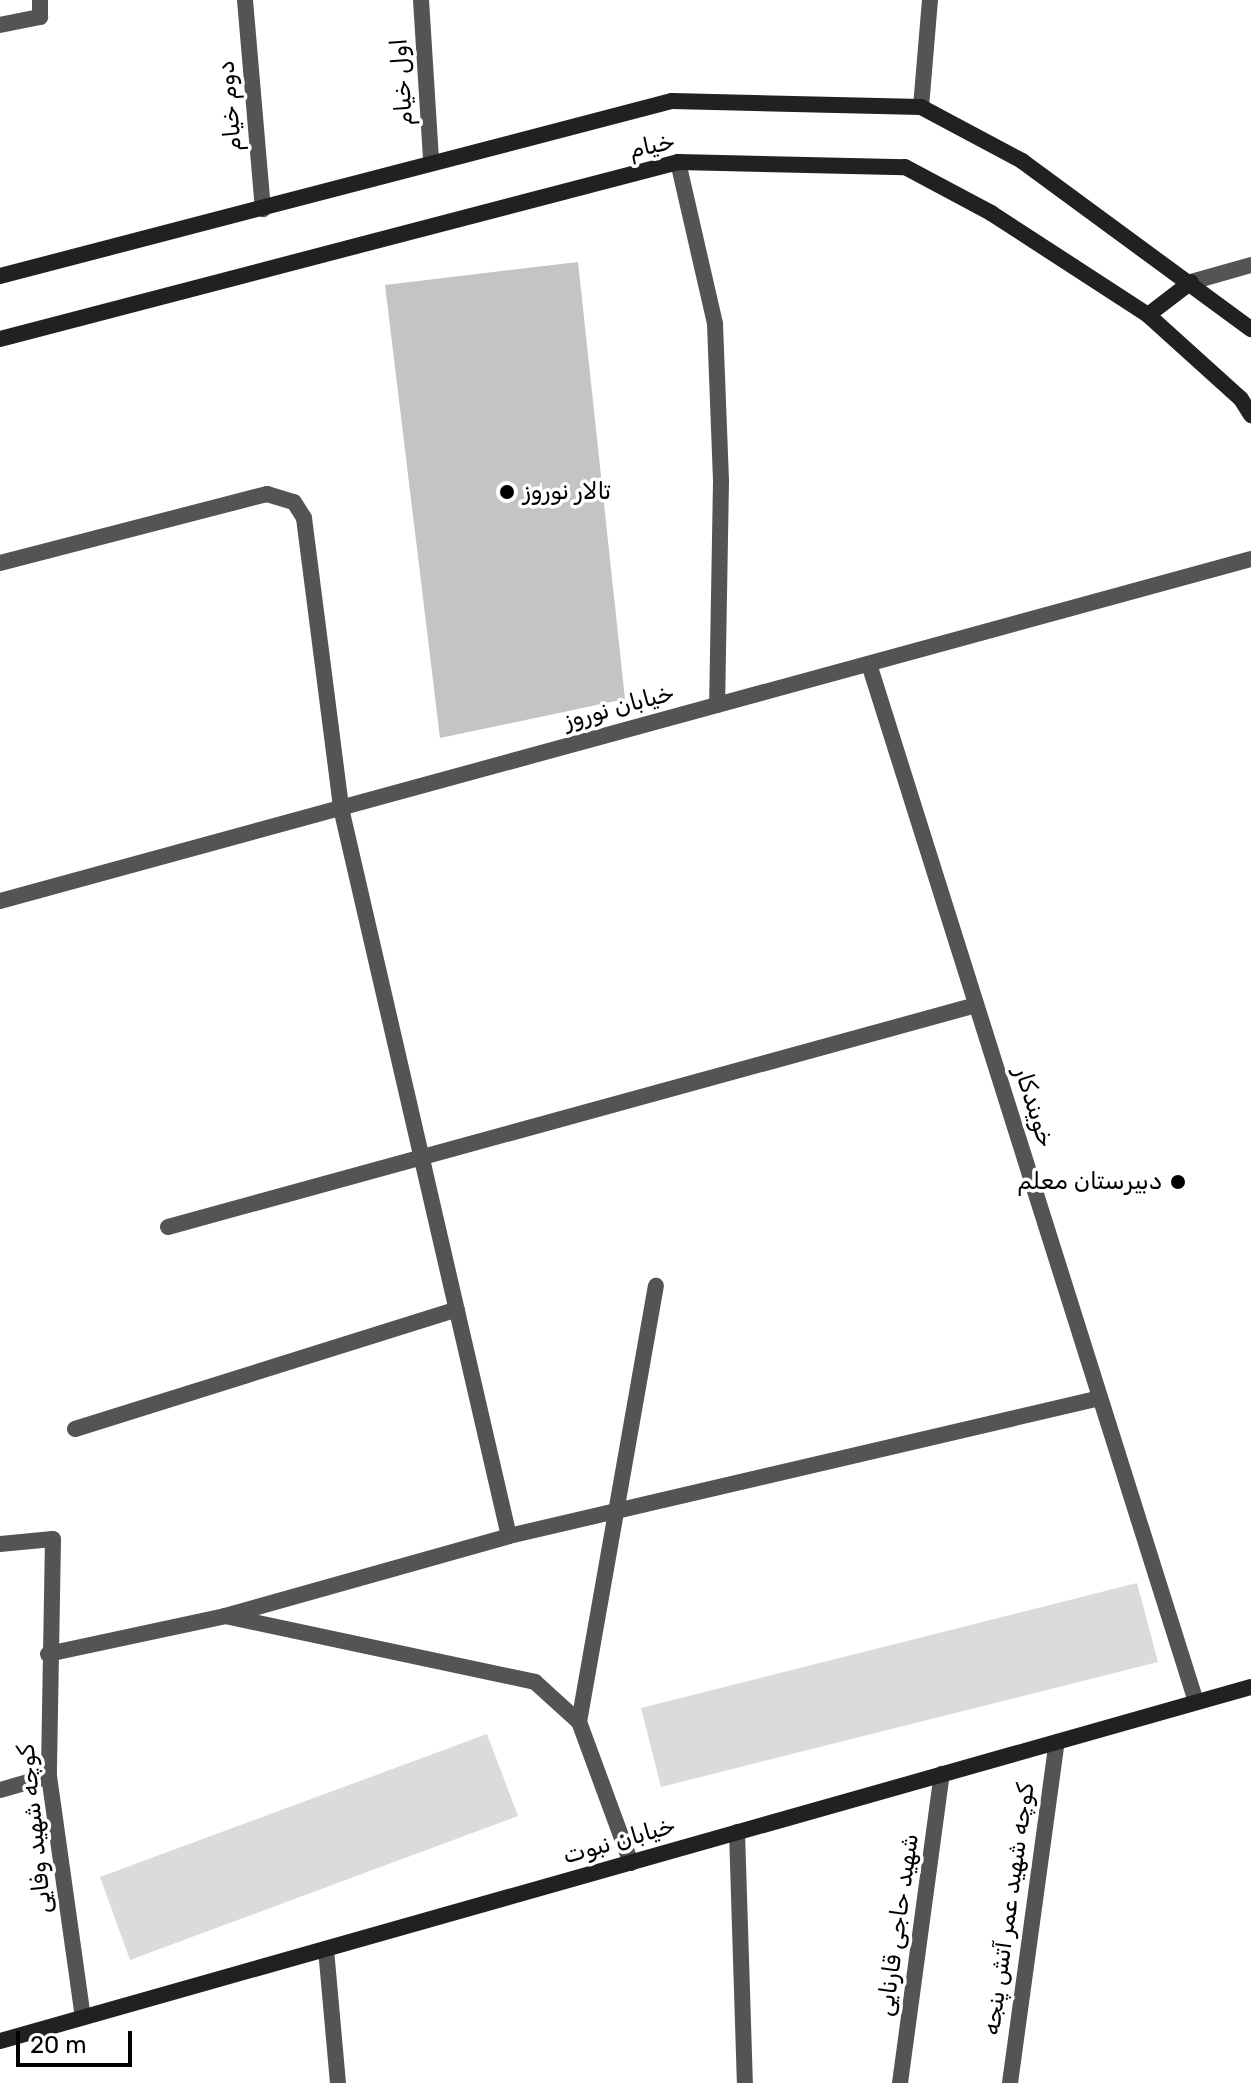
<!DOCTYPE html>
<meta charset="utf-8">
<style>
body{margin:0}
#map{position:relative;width:1251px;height:2083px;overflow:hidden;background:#fff;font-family:Rubik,"Noto Sans Arabic",sans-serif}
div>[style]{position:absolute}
.green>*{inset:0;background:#dbdbdb}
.building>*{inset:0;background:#c4c4c4}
.street>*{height:16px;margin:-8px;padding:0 8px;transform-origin:8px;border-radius:8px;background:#545454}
.secondary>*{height:16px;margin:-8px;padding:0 8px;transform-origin:8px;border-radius:8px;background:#212121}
.dots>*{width:22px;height:22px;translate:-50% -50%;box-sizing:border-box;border:4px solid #fff;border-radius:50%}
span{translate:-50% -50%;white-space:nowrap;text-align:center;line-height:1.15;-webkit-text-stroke:7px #fff;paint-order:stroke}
.street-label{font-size:24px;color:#000}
.poi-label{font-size:24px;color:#000}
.left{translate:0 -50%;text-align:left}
.right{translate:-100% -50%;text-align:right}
.scale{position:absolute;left:16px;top:2031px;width:116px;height:36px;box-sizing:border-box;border:4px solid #000;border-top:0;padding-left:10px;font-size:24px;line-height:28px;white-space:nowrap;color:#000;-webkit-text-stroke:6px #fff;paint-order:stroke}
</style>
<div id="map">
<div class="green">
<i style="clip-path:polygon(1137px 1583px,1158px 1662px,661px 1787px,641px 1708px)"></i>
<i style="clip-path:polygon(487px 1734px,518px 1816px,130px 1960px,100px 1877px)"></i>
</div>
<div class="building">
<i style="clip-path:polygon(578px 262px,625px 699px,440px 738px,385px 285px)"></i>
</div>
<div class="street">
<i style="left:245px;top:0;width:210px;rotate:85.1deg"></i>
<i style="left:421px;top:0;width:161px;rotate:86.4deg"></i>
<i style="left:0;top:25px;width:41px;rotate:-11.3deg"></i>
<i style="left:40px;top:17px;width:17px;rotate:-90deg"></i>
<i style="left:921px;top:107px;width:107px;rotate:-85.2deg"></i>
<i style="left:678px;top:162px;width:166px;rotate:77.1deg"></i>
<i style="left:715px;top:324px;width:157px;rotate:87.8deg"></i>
<i style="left:721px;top:481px;width:224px;rotate:91deg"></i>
<i style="left:1191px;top:282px;width:62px;rotate:-15.8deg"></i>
<i style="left:0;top:563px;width:276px;rotate:-14.5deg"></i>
<i style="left:267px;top:494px;width:28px;rotate:17deg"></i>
<i style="left:294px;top:502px;width:19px;rotate:58deg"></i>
<i style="left:304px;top:518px;width:292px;rotate:82.7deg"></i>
<i style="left:341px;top:808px;width:747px;rotate:77.01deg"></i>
<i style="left:869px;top:664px;width:1088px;rotate:72.51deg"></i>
<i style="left:0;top:901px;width:1297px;rotate:-15.29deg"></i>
<i style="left:168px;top:1227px;width:838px;rotate:-15.36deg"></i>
<i style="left:75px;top:1429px;width:400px;rotate:-17.4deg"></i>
<i style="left:0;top:1544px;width:53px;rotate:-5.4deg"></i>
<i style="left:53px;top:1539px;width:237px;rotate:91deg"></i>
<i style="left:49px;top:1776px;width:243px;rotate:82deg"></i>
<i style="left:225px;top:1616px;width:295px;rotate:-15.7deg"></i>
<i style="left:509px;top:1536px;width:607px;rotate:-13.14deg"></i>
<i style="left:48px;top:1654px;width:181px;rotate:-12.1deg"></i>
<i style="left:225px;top:1616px;width:317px;rotate:12deg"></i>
<i style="left:535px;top:1682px;width:59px;rotate:42.3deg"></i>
<i style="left:0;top:1790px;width:51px;rotate:-15.9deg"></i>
<i style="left:737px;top:1832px;width:251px;rotate:88.2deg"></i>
<i style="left:631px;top:1863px;width:150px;rotate:-110.2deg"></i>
<i style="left:579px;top:1722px;width:443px;rotate:-80deg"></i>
<i style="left:326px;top:1949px;width:135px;rotate:84.9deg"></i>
<i style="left:900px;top:2083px;width:312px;rotate:-82.3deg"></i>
<i style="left:1010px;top:2083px;width:344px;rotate:-82.2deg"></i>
</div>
<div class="secondary">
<i style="left:0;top:276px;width:694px;rotate:-14.6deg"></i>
<i style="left:672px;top:101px;width:249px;rotate:1.4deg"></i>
<i style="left:921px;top:107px;width:115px;rotate:28.1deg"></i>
<i style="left:1022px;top:161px;width:284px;rotate:36.3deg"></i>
<i style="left:1148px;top:315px;width:54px;rotate:-37.5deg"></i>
<i style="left:0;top:339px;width:701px;rotate:-14.63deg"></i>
<i style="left:678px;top:162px;width:227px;rotate:1.3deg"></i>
<i style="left:905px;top:167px;width:98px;rotate:28.1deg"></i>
<i style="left:991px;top:213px;width:187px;rotate:33deg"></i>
<i style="left:1148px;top:315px;width:125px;rotate:42.1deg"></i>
<i style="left:1241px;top:399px;width:19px;rotate:58deg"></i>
<i style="left:0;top:2041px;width:1300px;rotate:-15.8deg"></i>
</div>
<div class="dots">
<i style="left:507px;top:492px;background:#000"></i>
<i style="left:1178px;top:1182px;background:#000"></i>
</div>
<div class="street-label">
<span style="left:402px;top:82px;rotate:-94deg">اول خیام</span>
<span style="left:230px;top:106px;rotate:-95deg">دوم خیام</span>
<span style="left:652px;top:146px;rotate:-12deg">خیام</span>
<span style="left:619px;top:707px;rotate:-15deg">خیابان نوروز</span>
<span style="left:1034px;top:1107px;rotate:72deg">خویندکار</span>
<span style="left:35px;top:1829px;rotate:-96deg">کوچه شهید وفایی</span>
<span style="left:619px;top:1841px;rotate:-16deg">خیابان نبوت</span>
<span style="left:1009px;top:1909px;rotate:-82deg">کوچه شهید عمر آتش پنجه</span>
<span style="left:898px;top:1925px;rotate:-82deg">شهید حاجی قارنایی</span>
</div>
<div class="poi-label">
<span class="left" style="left:523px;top:492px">تالار نوروز</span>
<span class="right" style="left:1162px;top:1182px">دبیرستان معلم</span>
</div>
<div class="scale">20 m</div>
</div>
